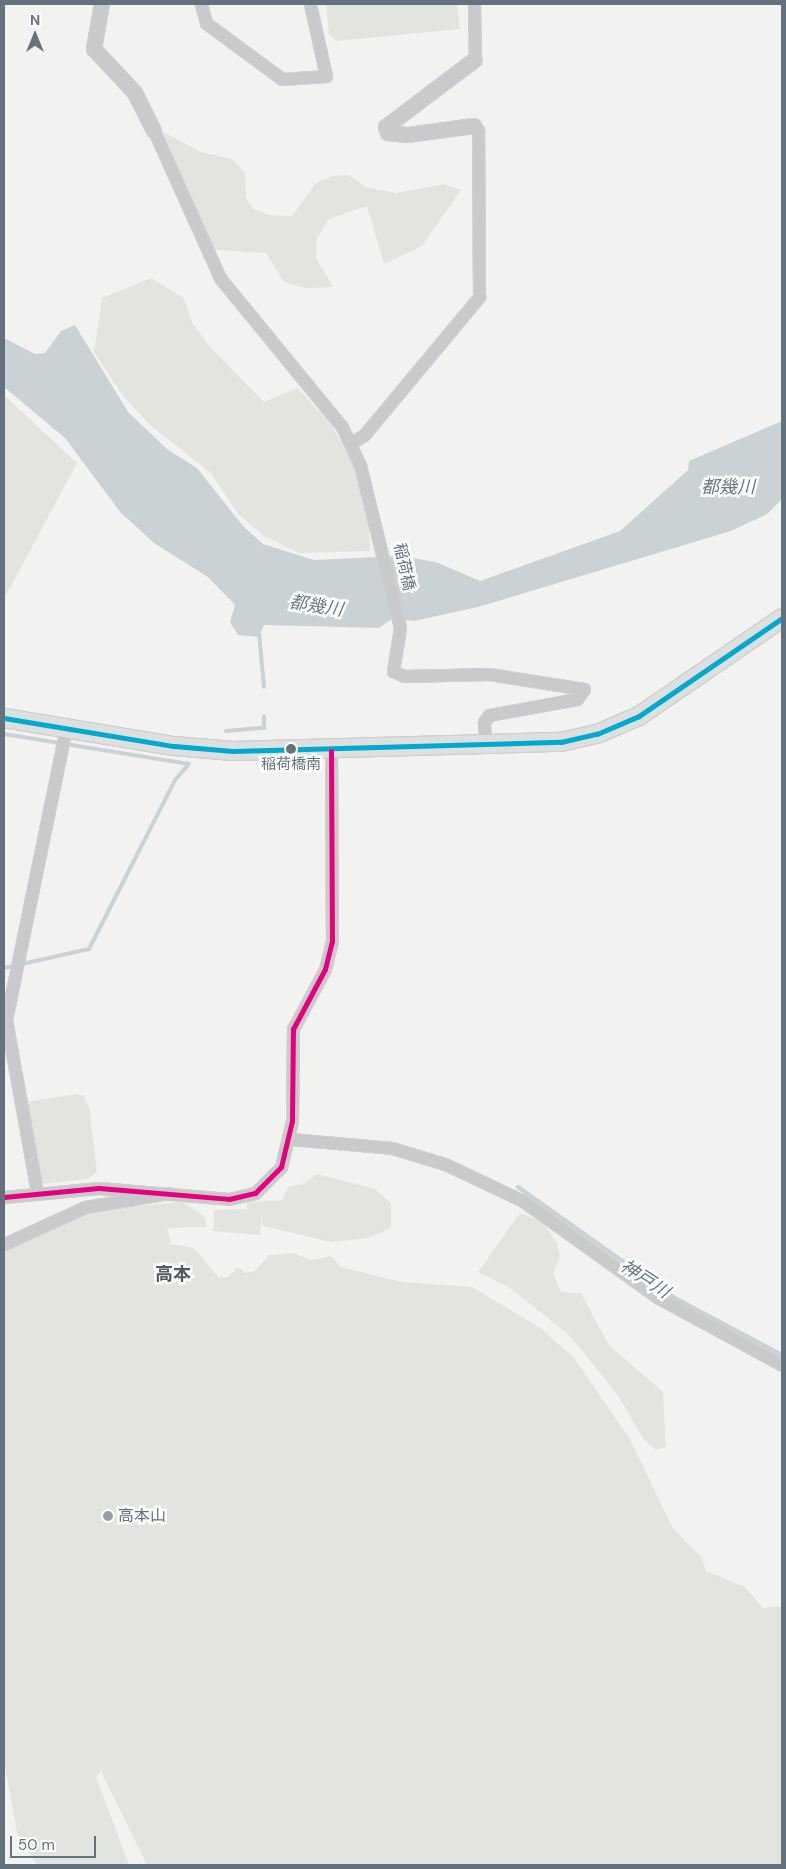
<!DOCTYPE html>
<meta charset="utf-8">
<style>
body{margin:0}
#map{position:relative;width:786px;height:1869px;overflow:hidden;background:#f2f3f1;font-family:"DM Sans","Noto Sans JP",sans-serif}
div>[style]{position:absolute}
.green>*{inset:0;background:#e2e5df}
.water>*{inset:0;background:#cbd2d6}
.stream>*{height:4px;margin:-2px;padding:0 2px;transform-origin:2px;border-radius:2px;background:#cbd2d6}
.roads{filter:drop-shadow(1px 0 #cecfcf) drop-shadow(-1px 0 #cecfcf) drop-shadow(0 1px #cecfcf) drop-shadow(0 -1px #cecfcf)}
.minor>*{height:11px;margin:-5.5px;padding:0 5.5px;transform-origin:5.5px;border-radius:5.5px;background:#c8cacb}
.tertiary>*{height:14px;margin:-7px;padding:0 7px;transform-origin:7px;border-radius:7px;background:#c8cacb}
.primary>*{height:18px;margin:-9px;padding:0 9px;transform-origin:9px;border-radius:9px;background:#dedfdf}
.bus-1>*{height:5px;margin:-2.5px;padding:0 2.5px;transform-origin:2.5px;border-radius:2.5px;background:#00a9ce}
.bus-2>*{height:5px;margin:-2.5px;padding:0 2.5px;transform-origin:2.5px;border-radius:2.5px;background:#e5007d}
.dots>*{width:14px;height:14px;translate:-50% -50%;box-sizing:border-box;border:2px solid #fff;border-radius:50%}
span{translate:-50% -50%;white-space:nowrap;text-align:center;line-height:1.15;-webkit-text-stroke:5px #fff;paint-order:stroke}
.bus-label{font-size:15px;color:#64727f}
.street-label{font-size:16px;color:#64727f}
.poi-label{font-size:16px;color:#64727f}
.left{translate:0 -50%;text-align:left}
.water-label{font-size:18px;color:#647a84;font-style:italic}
.neighbourhood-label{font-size:18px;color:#525b65;font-weight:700}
.frame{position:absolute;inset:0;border:5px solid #64727f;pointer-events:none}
.north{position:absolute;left:10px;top:10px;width:50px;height:50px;-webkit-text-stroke:4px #fff;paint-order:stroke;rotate:0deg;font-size:14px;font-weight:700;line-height:20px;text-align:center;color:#64727f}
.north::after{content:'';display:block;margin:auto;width:18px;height:22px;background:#64727f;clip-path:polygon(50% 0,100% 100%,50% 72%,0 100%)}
.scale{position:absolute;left:10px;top:1836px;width:86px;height:22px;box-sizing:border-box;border:2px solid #64727f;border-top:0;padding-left:6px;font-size:15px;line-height:18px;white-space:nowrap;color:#64727f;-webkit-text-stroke:4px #fff;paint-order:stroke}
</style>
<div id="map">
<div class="green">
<i style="clip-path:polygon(326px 4px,457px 4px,460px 29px,336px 41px,329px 34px)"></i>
<i style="clip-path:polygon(163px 132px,201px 152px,232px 159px,245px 173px,246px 198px,253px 209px,269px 215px,292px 216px,316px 183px,332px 176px,348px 175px,366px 187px,396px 193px,444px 184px,461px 190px,422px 246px,384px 264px,367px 206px,329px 219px,317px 238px,316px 258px,333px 287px,305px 288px,284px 282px,266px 253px,215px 250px,199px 223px)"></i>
<i style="clip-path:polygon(151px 278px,184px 298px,192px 322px,209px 346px,264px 402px,298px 388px,331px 425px,358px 471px,368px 509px,370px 551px,299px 553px,264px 536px,238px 514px,211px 473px,151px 426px,123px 396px,94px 352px,102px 298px)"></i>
<i style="clip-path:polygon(4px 395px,77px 463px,4px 599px)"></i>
<i style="clip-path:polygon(77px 1094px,84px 1096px,89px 1107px,97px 1172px,87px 1179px,42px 1184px,25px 1102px)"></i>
<i style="clip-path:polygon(317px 1174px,375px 1189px,391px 1203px,391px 1228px,369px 1238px,331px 1242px,263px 1226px,262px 1215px,260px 1235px,213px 1231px,214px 1210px,244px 1209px,262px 1215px,247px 1210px,247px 1202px,282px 1200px,288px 1187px,305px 1183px)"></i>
<i style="clip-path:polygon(183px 1202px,205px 1217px,207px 1227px,167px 1228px,171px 1244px,194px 1248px,219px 1278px,228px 1277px,238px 1267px,246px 1273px,255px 1271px,269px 1255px,293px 1253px,311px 1260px,331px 1256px,341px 1267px,401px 1282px,472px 1287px,542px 1329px,574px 1358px,630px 1439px,672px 1527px,701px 1557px,706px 1571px,745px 1587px,763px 1608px,782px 1606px,782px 1865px,147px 1865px,101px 1771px,96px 1777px,129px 1865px,37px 1865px,17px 1833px,4px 1761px,4px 1249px,87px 1210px)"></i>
<i style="clip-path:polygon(520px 1213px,542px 1222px,557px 1243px,560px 1257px,553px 1273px,561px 1292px,581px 1293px,609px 1345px,663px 1392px,666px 1447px,656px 1450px,644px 1440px,617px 1394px,569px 1335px,510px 1288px,478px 1272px)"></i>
</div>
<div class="water">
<i style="clip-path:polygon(75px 325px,128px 412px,168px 450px,197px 468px,243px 526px,263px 544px,314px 560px,401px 556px,436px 562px,480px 581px,620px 531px,688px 470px,689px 461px,782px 421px,782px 499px,767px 514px,731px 531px,478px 607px,414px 621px,392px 619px,379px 628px,264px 625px,258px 637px,238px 635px,230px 622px,235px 605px,208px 577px,154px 543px,121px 513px,65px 438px,4px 387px,4px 338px,35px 354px,45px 353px,61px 331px)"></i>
</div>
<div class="stream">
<i style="left:259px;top:633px;width:54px;rotate:84.7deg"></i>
<i style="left:226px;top:731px;width:38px;rotate:-5deg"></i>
<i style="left:264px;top:728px;width:12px;rotate:-90deg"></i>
<i style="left:4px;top:734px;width:187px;rotate:9.2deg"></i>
<i style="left:4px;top:968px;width:87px;rotate:-12.6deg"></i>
<i style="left:89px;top:949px;width:190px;rotate:-63deg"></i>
<i style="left:175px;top:780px;width:21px;rotate:-49deg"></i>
<i style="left:518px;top:1187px;width:192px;rotate:35.3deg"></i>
<i style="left:675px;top:1298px;width:121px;rotate:28deg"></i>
</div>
<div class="roads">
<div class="minor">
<i style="left:201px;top:4px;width:20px;rotate:75deg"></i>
<i style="left:206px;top:23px;width:94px;rotate:36.4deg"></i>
<i style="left:282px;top:79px;width:44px;rotate:-3.9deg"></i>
<i style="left:326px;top:76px;width:74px;rotate:-102.5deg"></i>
<i style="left:474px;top:4px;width:56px;rotate:89deg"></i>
<i style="left:154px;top:131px;width:161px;rotate:65.8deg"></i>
<i style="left:220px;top:278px;width:193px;rotate:50.7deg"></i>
<i style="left:342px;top:427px;width:42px;rotate:64.7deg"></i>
<i style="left:360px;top:465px;width:168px;rotate:76.2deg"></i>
<i style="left:400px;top:628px;width:44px;rotate:99.2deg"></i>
<i style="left:393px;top:671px;width:12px;rotate:24deg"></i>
<i style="left:404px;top:676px;width:85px;rotate:-1.3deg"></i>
<i style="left:489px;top:674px;width:96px;rotate:9deg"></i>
<i style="left:584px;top:689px;width:12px;rotate:125deg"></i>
<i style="left:577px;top:699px;width:89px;rotate:169.7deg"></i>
<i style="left:489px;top:715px;width:9px;rotate:126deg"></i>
<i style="left:484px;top:722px;width:24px;rotate:88deg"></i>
<i style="left:351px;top:443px;width:15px;rotate:-32deg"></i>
<i style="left:364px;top:435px;width:180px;rotate:-50.2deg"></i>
<i style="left:479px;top:297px;width:167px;rotate:-90.3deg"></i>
<i style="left:478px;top:130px;width:6px;rotate:-135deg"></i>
<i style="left:290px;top:1139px;width:102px;rotate:5deg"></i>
<i style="left:392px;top:1148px;width:55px;rotate:16.8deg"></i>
<i style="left:445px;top:1164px;width:86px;rotate:25.4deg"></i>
<i style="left:523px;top:1201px;width:165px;rotate:35.6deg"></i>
<i style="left:657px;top:1297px;width:142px;rotate:28.5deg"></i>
<i style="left:37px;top:1192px;width:175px;rotate:-100.2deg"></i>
<i style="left:6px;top:1020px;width:298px;rotate:-78.4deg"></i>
<i style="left:4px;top:1197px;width:95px;rotate:-5.4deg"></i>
<i style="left:99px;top:1188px;width:130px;rotate:4.8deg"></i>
<i style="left:229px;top:1199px;width:27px;rotate:-13deg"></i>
<i style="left:255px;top:1193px;width:37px;rotate:-45deg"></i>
<i style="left:281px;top:1167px;width:47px;rotate:-76.6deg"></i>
<i style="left:292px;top:1121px;width:92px;rotate:-89.4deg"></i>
<i style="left:293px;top:1029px;width:68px;rotate:-61.9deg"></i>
<i style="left:325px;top:969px;width:29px;rotate:-76deg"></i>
<i style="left:332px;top:941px;width:190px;rotate:-90.3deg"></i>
<i style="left:4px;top:1244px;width:89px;rotate:-24.6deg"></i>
<i style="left:85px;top:1207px;width:85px;rotate:-9.5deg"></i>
</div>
<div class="tertiary">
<i style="left:102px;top:4px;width:46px;rotate:100.1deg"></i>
<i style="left:94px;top:49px;width:60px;rotate:47deg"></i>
<i style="left:135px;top:93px;width:42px;rotate:63.4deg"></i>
<i style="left:474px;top:126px;width:68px;rotate:172.3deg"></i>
<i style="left:407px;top:135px;width:19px;rotate:-174deg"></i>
<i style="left:388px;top:133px;width:6px;rotate:-108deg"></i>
<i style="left:386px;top:127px;width:111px;rotate:-37deg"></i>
</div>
<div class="primary">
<i style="left:4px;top:718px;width:172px;rotate:9.4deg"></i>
<i style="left:174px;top:746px;width:59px;rotate:4.8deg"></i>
<i style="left:233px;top:751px;width:328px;rotate:-1.6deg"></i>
<i style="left:561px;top:742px;width:37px;rotate:-13deg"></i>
<i style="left:597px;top:734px;width:46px;rotate:-23.2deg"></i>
<i style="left:639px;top:716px;width:173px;rotate:-34.4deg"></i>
</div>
</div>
<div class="bus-1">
<i style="left:4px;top:718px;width:172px;rotate:9.4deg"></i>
<i style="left:174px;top:746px;width:59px;rotate:4.8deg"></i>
<i style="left:233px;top:751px;width:328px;rotate:-1.6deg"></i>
<i style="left:561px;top:742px;width:37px;rotate:-13deg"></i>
<i style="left:597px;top:734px;width:46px;rotate:-23.2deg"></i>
<i style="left:639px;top:716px;width:173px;rotate:-34.4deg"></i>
</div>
<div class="bus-2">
<i style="left:4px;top:1197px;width:95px;rotate:-5.4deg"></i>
<i style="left:99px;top:1188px;width:130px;rotate:4.8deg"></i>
<i style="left:229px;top:1199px;width:27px;rotate:-13deg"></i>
<i style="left:255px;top:1193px;width:37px;rotate:-45deg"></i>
<i style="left:281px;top:1167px;width:47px;rotate:-76.6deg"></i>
<i style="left:292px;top:1121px;width:92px;rotate:-89.4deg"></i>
<i style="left:293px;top:1029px;width:68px;rotate:-61.9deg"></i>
<i style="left:325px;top:969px;width:29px;rotate:-76deg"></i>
<i style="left:332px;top:941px;width:190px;rotate:-90.3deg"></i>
</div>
<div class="dots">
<i style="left:291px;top:749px;background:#64727f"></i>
<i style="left:108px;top:1516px;background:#969fa7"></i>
</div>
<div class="bus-label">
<span style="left:291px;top:765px">稲荷橋南</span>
</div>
<div class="street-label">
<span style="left:404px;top:567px;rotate:78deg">稲荷橋</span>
</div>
<div class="poi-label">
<span class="left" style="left:118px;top:1516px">高本山</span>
</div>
<div class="water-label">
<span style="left:728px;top:487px">都幾川</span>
<span style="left:316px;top:606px;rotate:9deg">都幾川</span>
<span style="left:645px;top:1279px;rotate:33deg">神戸川</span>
</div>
<div class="neighbourhood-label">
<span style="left:173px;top:1274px">高本</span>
</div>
<div class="frame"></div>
<div class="north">N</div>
<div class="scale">50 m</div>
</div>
